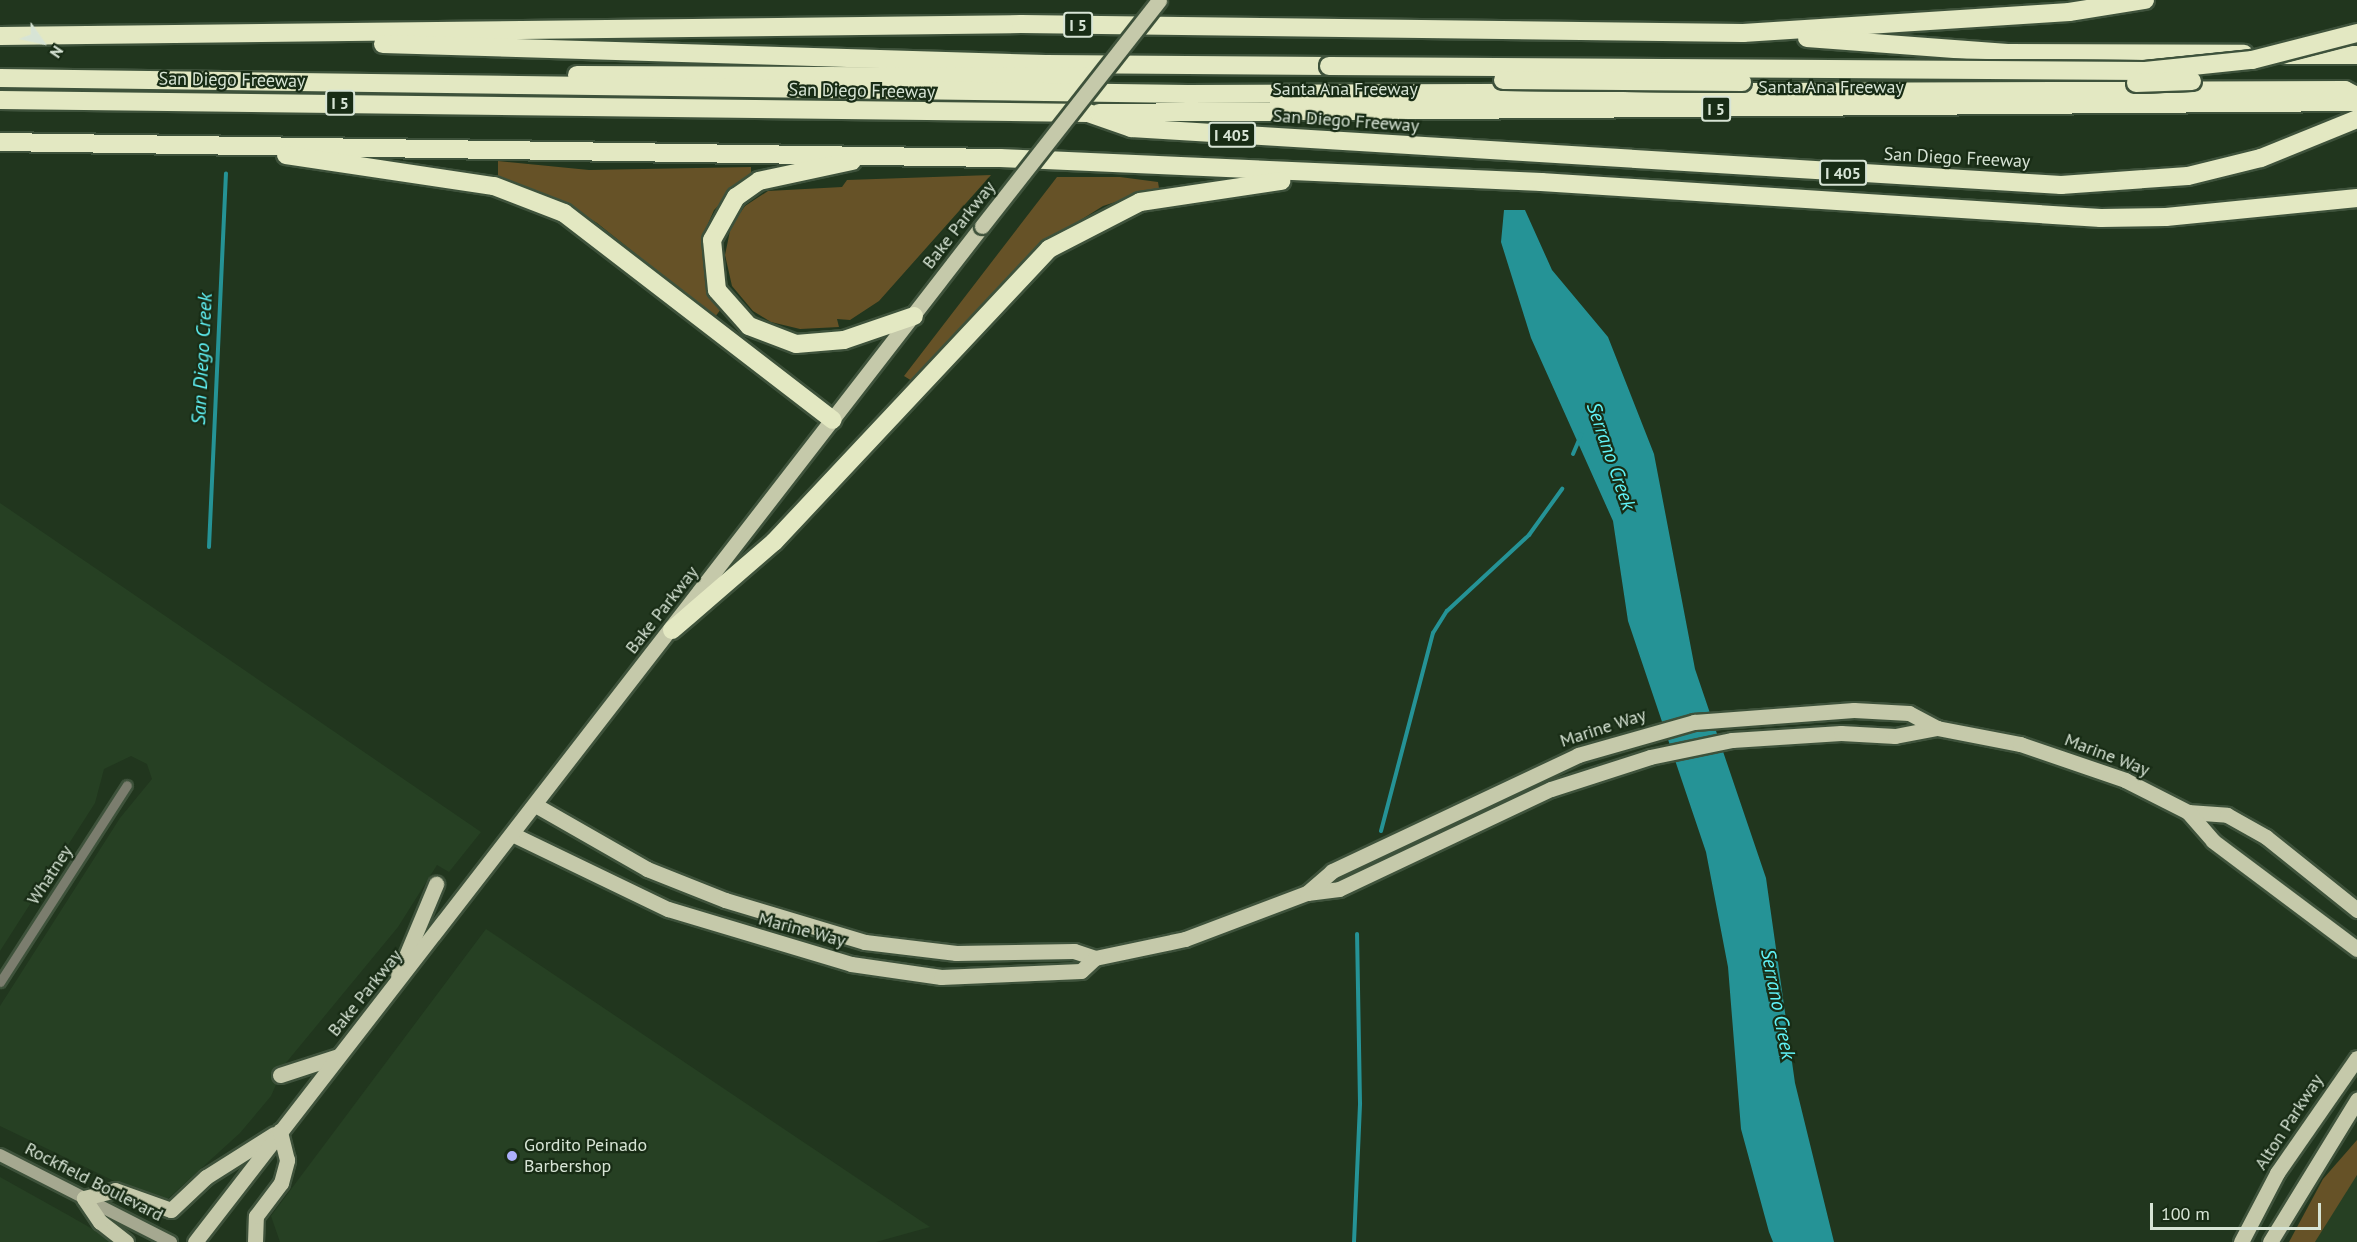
<!DOCTYPE html>
<style>
body{margin:0}
#map{position:relative;width:2357px;height:1242px;overflow:hidden;background:#21361e;font-family:"PT Sans",sans-serif}
div>[style]{position:absolute}
.built>*{inset:0;background:#264023}
.green>*{inset:0;background:#665227}
.water>*{inset:0;background:#259396}
.stream>*{height:4px;margin:-2px;padding:0 2px;transform-origin:2px;border-radius:2px;background:#259396}
.roads{filter:drop-shadow(2px 0 #3e523b) drop-shadow(-2px 0 #3e523b) drop-shadow(0 2px #3e523b) drop-shadow(0 -2px #3e523b)}
.street>*{height:9px;margin:-4.5px;padding:0 4.5px;transform-origin:4.5px;border-radius:4.5px;background:#7b7d6e}
.secondary>*{height:12px;margin:-6px;padding:0 6px;transform-origin:6px;border-radius:6px;background:#a5a890}
.primary>*{height:15px;margin:-7.5px;padding:0 7.5px;transform-origin:7.5px;border-radius:7.5px;background:#c5c9aa}
.highway>*{height:18px;margin:-9px;padding:0 9px;transform-origin:9px;border-radius:9px;background:#e3e8c2}
.bridges{filter:drop-shadow(2px 0 #3e523b) drop-shadow(-2px 0 #3e523b) drop-shadow(0 2px #3e523b) drop-shadow(0 -2px #3e523b)}
.primary-bridge>*{height:15px;margin:-7.5px;padding:0 7.5px;transform-origin:7.5px;border-radius:7.5px;background:#c5c9aa}
.highway-bridge>*{height:18px;margin:-9px;padding:0 9px;transform-origin:9px;border-radius:9px;background:#e3e8c2}
.dots>*{width:16px;height:16px;translate:-50% -50%;box-sizing:border-box;border:3px solid #182c15;border-radius:50%}
span{translate:-50% -50%;white-space:nowrap;text-align:center;line-height:1.15;-webkit-text-stroke:4.5px #182c15;paint-order:stroke}
.shield-label span{padding:2px 4px;background:#182c15;border:2px solid;border-radius:4px;-webkit-text-stroke-width:0}
.shield-label{font-size:16px;color:#d7e4d5;font-weight:700}
.street-label{font-size:18px;color:#d7e4d5}
.poi-label{font-size:18px;color:#d7e4d5}
.left{translate:0 -50%;text-align:left}
.water-label{font-size:20px;color:#61f4f8;font-style:italic}
.north{position:absolute;left:12px;top:12px;width:60px;height:60px;-webkit-text-stroke:4px #182c15;paint-order:stroke;rotate:124deg;font-size:16px;font-weight:700;line-height:24px;text-align:center;color:#d7e4d5}
.north::after{content:'';display:block;margin:auto;width:21px;height:27px;background:#d7e4d5;clip-path:polygon(50% 0,100% 100%,50% 72%,0 100%)}
.scale{position:absolute;left:2150px;top:1203px;width:171px;height:27px;box-sizing:border-box;border:3px solid #d7e4d5;border-top:0;padding-left:8px;font-size:18px;line-height:21px;white-space:nowrap;color:#d7e4d5;-webkit-text-stroke:4px #182c15;paint-order:stroke}
</style>
<div id="map">
<div class="built">
<i style="clip-path:polygon(0 503px,481px 832px,449px 872px,437px 865px,398px 927px,285px 1064px,271px 1096px,240px 1133px,162px 1204px,0 1126px,0 1006px,120px 818px,152px 779px,147px 764px,131px 756px,104px 769px,95px 803px,0 951px)"></i>
<i style="clip-path:polygon(486px 929px,930px 1227px,876px 1242px,280px 1242px,271px 1216px)"></i>
<i style="clip-path:polygon(2357px 1175px,2357px 1242px,2315px 1242px,2350px 1184px)"></i>
<i style="clip-path:polygon(0 1177px,68px 1215px,115px 1242px,0 1242px)"></i>
</div>
<div class="green">
<i style="clip-path:polygon(498px 161px,589px 170px,751px 167px,751px 174px,714px 210px,704px 233px,705px 281px,721px 309px,715px 317px,597px 223px,558px 200px,498px 177px)"></i>
<i style="clip-path:polygon(991px 175px,879px 301px,850px 320px,837px 319px,839px 327px,800px 329px,771px 322px,753px 311px,732px 286px,725px 255px,731px 226px,745px 206px,768px 191px,842px 187px,847px 180px)"></i>
<i style="clip-path:polygon(1057px 177px,1120px 177px,1158px 182px,1159px 188px,1103px 206px,1044px 243px,912px 381px,904px 376px)"></i>
<i style="clip-path:polygon(2357px 1140px,2357px 1175px,2315px 1242px,2289px 1242px,2323px 1179px)"></i>
</div>
<div class="water">
<i style="clip-path:polygon(1504px 210px,1525px 210px,1552px 270px,1608px 337px,1654px 454px,1695px 669px,1766px 878px,1795px 1083px,1834px 1242px,1773px 1242px,1769px 1232px,1741px 1129px,1728px 967px,1706px 852px,1628px 621px,1613px 521px,1531px 338px,1501px 242px)"></i>
</div>
<div class="stream">
<i style="left:1573px;top:454px;width:21px;rotate:-67deg"></i>
<i style="left:209px;top:547px;width:374px;rotate:-87.4deg"></i>
<i style="left:1381px;top:831px;width:205px;rotate:-75.3deg"></i>
<i style="left:1433px;top:633px;width:26px;rotate:-58deg"></i>
<i style="left:1447px;top:611px;width:112px;rotate:-42.8deg"></i>
<i style="left:1529px;top:535px;width:57px;rotate:-54.3deg"></i>
<i style="left:1354px;top:1242px;width:139px;rotate:-87.5deg"></i>
<i style="left:1360px;top:1103px;width:169px;rotate:-91deg"></i>
</div>
<div class="roads">
<div class="street">
<i style="left:0;top:982px;width:234px;rotate:-57.2deg"></i>
</div>
<div class="secondary">
<i style="left:0;top:1155px;width:192px;rotate:27deg"></i>
</div>
<div class="primary">
<i style="left:537px;top:806px;width:127px;rotate:29.8deg"></i>
<i style="left:647px;top:869px;width:84px;rotate:21.7deg"></i>
<i style="left:725px;top:900px;width:146px;rotate:16.7deg"></i>
<i style="left:865px;top:942px;width:92px;rotate:6.9deg"></i>
<i style="left:956px;top:953px;width:118px;rotate:-1deg"></i>
<i style="left:1074px;top:951px;width:22px;rotate:18deg"></i>
<i style="left:1095px;top:958px;width:92px;rotate:-11.9deg"></i>
<i style="left:1185px;top:939px;width:130px;rotate:-20.7deg"></i>
<i style="left:1307px;top:893px;width:32px;rotate:-7deg"></i>
<i style="left:1339px;top:889px;width:234px;rotate:-25.3deg"></i>
<i style="left:1551px;top:789px;width:104px;rotate:-17.9deg"></i>
<i style="left:1650px;top:757px;width:84px;rotate:-11.7deg"></i>
<i style="left:1732px;top:740px;width:109px;rotate:-3.7deg"></i>
<i style="left:1841px;top:733px;width:54px;rotate:3.2deg"></i>
<i style="left:1895px;top:736px;width:43px;rotate:-10.8deg"></i>
<i style="left:2188px;top:812px;width:39px;rotate:4deg"></i>
<i style="left:2227px;top:815px;width:45px;rotate:29.4deg"></i>
<i style="left:2266px;top:837px;width:117px;rotate:38.7deg"></i>
<i style="left:514px;top:835px;width:171px;rotate:25.7deg"></i>
<i style="left:668px;top:909px;width:191px;rotate:16.7deg"></i>
<i style="left:851px;top:964px;width:91px;rotate:8.2deg"></i>
<i style="left:941px;top:977px;width:140px;rotate:-2.5deg"></i>
<i style="left:1081px;top:971px;width:19px;rotate:-43deg"></i>
<i style="left:1307px;top:893px;width:33px;rotate:-41deg"></i>
<i style="left:1332px;top:871px;width:272px;rotate:-25.2deg"></i>
<i style="left:1578px;top:755px;width:121px;rotate:-15.9deg"></i>
<i style="left:1694px;top:722px;width:160px;rotate:-4.3deg"></i>
<i style="left:1854px;top:710px;width:55px;rotate:3.1deg"></i>
<i style="left:1909px;top:713px;width:32px;rotate:28deg"></i>
<i style="left:1937px;top:728px;width:85px;rotate:10.9deg"></i>
<i style="left:2020px;top:744px;width:111px;rotate:18.9deg"></i>
<i style="left:2125px;top:780px;width:71px;rotate:26.9deg"></i>
<i style="left:2188px;top:812px;width:38px;rotate:49deg"></i>
<i style="left:2213px;top:841px;width:180px;rotate:36.9deg"></i>
<i style="left:398px;top:975px;width:99px;rotate:-67.3deg"></i>
<i style="left:280px;top:1075px;width:61px;rotate:-18.1deg"></i>
<i style="left:126px;top:1242px;width:33px;rotate:-142deg"></i>
<i style="left:100px;top:1222px;width:29px;rotate:-124deg"></i>
<i style="left:84px;top:1198px;width:32px;rotate:-14deg"></i>
<i style="left:115px;top:1190px;width:59px;rotate:19.7deg"></i>
<i style="left:171px;top:1210px;width:48px;rotate:-43.3deg"></i>
<i style="left:206px;top:1177px;width:80px;rotate:-32.3deg"></i>
<i style="left:195px;top:1242px;width:1285px;rotate:-52.24deg"></i>
<i style="left:255px;top:1242px;width:26px;rotate:-88deg"></i>
<i style="left:256px;top:1216px;width:41px;rotate:-52.9deg"></i>
<i style="left:281px;top:1183px;width:24px;rotate:-75deg"></i>
<i style="left:287px;top:1160px;width:30px;rotate:-104deg"></i>
<i style="left:2241px;top:1242px;width:78px;rotate:-62.4deg"></i>
<i style="left:2277px;top:1173px;width:140px;rotate:-55.2deg"></i>
<i style="left:2270px;top:1242px;width:167px;rotate:-58.5deg"></i>
</div>
<div class="highway">
<i style="left:0;top:36px;width:1021px;rotate:-0.67deg"></i>
<i style="left:1021px;top:24px;width:722px;rotate:0.71deg"></i>
<i style="left:1743px;top:33px;width:327px;rotate:-3.7deg"></i>
<i style="left:2069px;top:12px;width:77px;rotate:-9deg"></i>
<i style="left:1807px;top:38px;width:201px;rotate:4.3deg"></i>
<i style="left:2007px;top:53px;width:237px;rotate:0.2deg"></i>
<i style="left:383px;top:44px;width:663px;rotate:1.73deg"></i>
<i style="left:1046px;top:64px;width:283px;rotate:0.4deg"></i>
<i style="left:2287px;top:55px;width:70px"></i>
<i style="left:577px;top:75px;width:519px;rotate:0.22deg"></i>
<i style="left:0;top:78px;width:1188px;rotate:0.77deg"></i>
<i style="left:1188px;top:94px;width:1157px;rotate:-0.2deg"></i>
<i style="left:2345px;top:90px;width:13px;rotate:27deg"></i>
<i style="left:0;top:100px;width:1088px;rotate:0.68deg"></i>
<i style="left:1088px;top:113px;width:46px;rotate:19.2deg"></i>
<i style="left:1131px;top:128px;width:932px;rotate:3.51deg"></i>
<i style="left:2061px;top:185px;width:127px;rotate:-4.1deg"></i>
<i style="left:2188px;top:176px;width:75px;rotate:-13.9deg"></i>
<i style="left:2261px;top:158px;width:104px;rotate:-22.1deg"></i>
<i style="left:1099px;top:113px;width:1258px;rotate:-0.5deg"></i>
<i style="left:0;top:142px;width:1000px;rotate:0.92deg"></i>
<i style="left:1000px;top:158px;width:542px;rotate:2.54deg"></i>
<i style="left:1541px;top:182px;width:561px;rotate:3.68deg"></i>
<i style="left:2101px;top:218px;width:65px;rotate:-0.9deg"></i>
<i style="left:2166px;top:217px;width:192px;rotate:-5.7deg"></i>
<i style="left:286px;top:155px;width:210px;rotate:8.5deg"></i>
<i style="left:494px;top:186px;width:75px;rotate:21.1deg"></i>
<i style="left:564px;top:213px;width:339px;rotate:37.6deg"></i>
<i style="left:852px;top:161px;width:95px;rotate:167.9deg"></i>
<i style="left:759px;top:181px;width:28px;rotate:145deg"></i>
<i style="left:736px;top:197px;width:49px;rotate:119.2deg"></i>
<i style="left:712px;top:240px;width:50px;rotate:84.3deg"></i>
<i style="left:717px;top:290px;width:48px;rotate:48.4deg"></i>
<i style="left:749px;top:326px;width:50px;rotate:21deg"></i>
<i style="left:796px;top:344px;width:48px;rotate:-4.8deg"></i>
<i style="left:844px;top:340px;width:74px;rotate:-18.9deg"></i>
<i style="left:672px;top:630px;width:135px;rotate:-40.8deg"></i>
<i style="left:774px;top:542px;width:402px;rotate:-46.8deg"></i>
<i style="left:1049px;top:249px;width:102px;rotate:-27.3deg"></i>
<i style="left:1140px;top:202px;width:143px;rotate:-8.5deg"></i>
</div>
</div>
<div class="bridges">
<div class="primary-bridge">
<i style="left:982px;top:226px;width:287px;rotate:-51.9deg"></i>
</div>
<div class="highway-bridge">
<i style="left:1329px;top:66px;width:816px;rotate:0.35deg"></i>
<i style="left:2145px;top:71px;width:108px;rotate:-5.9deg"></i>
<i style="left:2252px;top:60px;width:108px;rotate:-14.4deg"></i>
<i style="left:1503px;top:80px;width:239px;rotate:0.5deg"></i>
<i style="left:2136px;top:83px;width:56px;rotate:-2deg"></i>
</div>
</div>
<div class="dots">
<i style="left:512px;top:1156px;background:#acaffb"></i>
</div>
<div class="shield-label">
<span style="left:1078px;top:25px">I 5</span>
<span style="left:340px;top:103px">I 5</span>
<span style="left:1716px;top:109px">I 5</span>
<span style="left:1232px;top:135px">I 405</span>
<span style="left:1843px;top:173px">I 405</span>
</div>
<div class="street-label">
<span style="left:232px;top:80px;rotate:1deg">San Diego Freeway</span>
<span style="left:1831px;top:87px">Santa Ana Freeway</span>
<span style="left:1345px;top:89px">Santa Ana Freeway</span>
<span style="left:862px;top:91px;rotate:1deg">San Diego Freeway</span>
<span style="left:1346px;top:121px;rotate:4deg">San Diego Freeway</span>
<span style="left:1957px;top:158px;rotate:3deg">San Diego Freeway</span>
<span style="left:959px;top:225px;rotate:-52deg">Bake Parkway</span>
<span style="left:662px;top:610px;rotate:-52deg">Bake Parkway</span>
<span style="left:1603px;top:728px;rotate:-18deg">Marine Way</span>
<span style="left:2107px;top:755px;rotate:21deg">Marine Way</span>
<span style="left:50px;top:875px;rotate:-57deg">Whatney</span>
<span style="left:802px;top:930px;rotate:15deg">Marine Way</span>
<span style="left:365px;top:993px;rotate:-51deg">Bake Parkway</span>
<span style="left:2289px;top:1122px;rotate:-57deg">Alton Parkway</span>
<span style="left:94px;top:1182px;rotate:27deg">Rockfield Boulevard</span>
</div>
<div class="poi-label">
<span class="left" style="left:524px;top:1156px">Gordito Peinado<br>Barbershop</span>
</div>
<div class="water-label">
<span style="left:202px;top:359px;rotate:-87deg">San Diego Creek</span>
<span style="left:1611px;top:456px;rotate:71deg">Serrano Creek</span>
<span style="left:1778px;top:1004px;rotate:79deg">Serrano Creek</span>
</div>
<div class="north">N</div>
<div class="scale">100 m</div>
</div>
